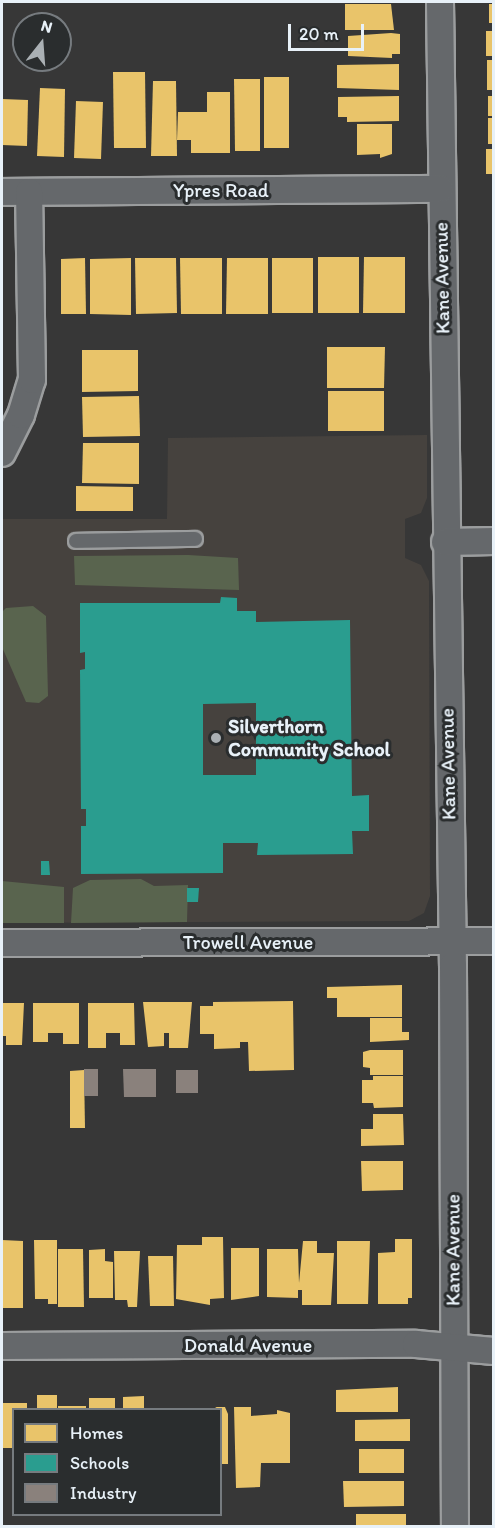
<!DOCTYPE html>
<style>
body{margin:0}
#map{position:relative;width:495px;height:1528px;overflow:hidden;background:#373737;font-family:Itim,sans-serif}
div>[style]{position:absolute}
.built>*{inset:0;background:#46423e}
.green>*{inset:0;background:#59644e}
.homes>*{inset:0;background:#e9c46a}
.schools>*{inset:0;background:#2a9d8f}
.industry>*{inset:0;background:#8a817c}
.roads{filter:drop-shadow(2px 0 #9b9d9e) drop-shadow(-2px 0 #9b9d9e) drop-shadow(0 2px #9b9d9e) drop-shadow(0 -2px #9b9d9e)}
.service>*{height:14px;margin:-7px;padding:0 7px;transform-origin:7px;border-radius:7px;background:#65686b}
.minor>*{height:26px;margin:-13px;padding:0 13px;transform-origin:13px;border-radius:13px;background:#65686b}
.dots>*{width:16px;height:16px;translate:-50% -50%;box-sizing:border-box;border:3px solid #2a2d2e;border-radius:50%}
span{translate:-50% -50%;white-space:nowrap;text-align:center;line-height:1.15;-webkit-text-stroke:6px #2a2d2e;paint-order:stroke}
.street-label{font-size:20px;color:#e8f1f8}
.poi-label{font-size:20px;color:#e8f1f8;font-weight:700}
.left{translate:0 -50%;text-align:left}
.frame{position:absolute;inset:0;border:3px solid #e8f1f8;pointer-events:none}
.legend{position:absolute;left:12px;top:1408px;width:210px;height:108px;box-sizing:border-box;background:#2a2d2e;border:2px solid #767b7f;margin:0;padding:8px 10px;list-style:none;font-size:18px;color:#e8f1f8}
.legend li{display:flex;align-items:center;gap:12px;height:30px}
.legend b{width:30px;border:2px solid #767b7f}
.north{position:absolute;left:12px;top:12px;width:60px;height:60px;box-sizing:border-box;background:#2a2d2e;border:2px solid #767b7f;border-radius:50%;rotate:17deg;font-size:16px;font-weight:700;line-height:24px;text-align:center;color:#e8f1f8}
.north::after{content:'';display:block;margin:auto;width:21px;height:27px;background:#aab0b4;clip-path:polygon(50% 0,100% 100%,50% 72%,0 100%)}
.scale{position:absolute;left:288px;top:24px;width:76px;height:27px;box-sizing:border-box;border:3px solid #e8f1f8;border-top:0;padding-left:8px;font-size:18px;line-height:21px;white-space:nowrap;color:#e8f1f8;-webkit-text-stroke:4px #2a2d2e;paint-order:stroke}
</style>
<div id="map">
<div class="built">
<i style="clip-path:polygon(427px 435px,427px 498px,421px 513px,405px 519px,405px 558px,421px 565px,429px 581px,430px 896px,424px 913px,409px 921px,2px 923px,2px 519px,167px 519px,168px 438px)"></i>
</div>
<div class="green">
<i style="clip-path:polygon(188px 555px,238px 558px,239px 590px,75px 585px,74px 556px)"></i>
<i style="clip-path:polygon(33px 606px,46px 616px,48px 696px,39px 703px,26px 702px,2px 647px,2px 612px,6px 608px)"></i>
<i style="clip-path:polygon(141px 879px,154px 886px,188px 885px,187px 922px,71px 923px,73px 888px,90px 880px)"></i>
<i style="clip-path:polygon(2px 881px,64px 887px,64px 923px,2px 923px)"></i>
</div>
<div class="homes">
<i style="clip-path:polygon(345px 4px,391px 4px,394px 30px,345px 30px)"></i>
<i style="clip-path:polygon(489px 4px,494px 4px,494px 23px,489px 23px)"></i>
<i style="clip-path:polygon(486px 31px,494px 31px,494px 56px,486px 56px)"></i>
<i style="clip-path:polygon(391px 33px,400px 34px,400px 54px,392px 54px,392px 58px,348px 56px,348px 36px)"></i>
<i style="clip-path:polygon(487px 60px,494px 60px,494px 90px,487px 90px)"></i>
<i style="clip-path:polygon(399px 64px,399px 90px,337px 88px,337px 65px)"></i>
<i style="clip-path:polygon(113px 72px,145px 72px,146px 148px,114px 148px)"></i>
<i style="clip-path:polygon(264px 77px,289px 77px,289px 148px,264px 148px)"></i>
<i style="clip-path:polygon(234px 79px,260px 79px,260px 151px,235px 151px)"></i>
<i style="clip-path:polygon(153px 81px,176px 81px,177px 156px,151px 156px)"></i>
<i style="clip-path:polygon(40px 88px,65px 89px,64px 157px,37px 156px)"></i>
<i style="clip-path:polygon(207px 92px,230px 92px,230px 153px,191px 153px,191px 140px,177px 140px,178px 112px,207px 112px)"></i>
<i style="clip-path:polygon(399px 96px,399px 121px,347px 122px,347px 117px,338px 117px,338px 97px)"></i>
<i style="clip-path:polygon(488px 96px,494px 96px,494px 116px,488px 116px)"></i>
<i style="clip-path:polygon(2px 99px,28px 100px,27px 146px,2px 145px)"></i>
<i style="clip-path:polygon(76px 101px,103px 102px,101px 159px,74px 158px)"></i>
<i style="clip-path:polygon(488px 118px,494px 118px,494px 144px,488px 144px)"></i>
<i style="clip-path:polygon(357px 124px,392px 124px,392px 154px,380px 158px,380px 154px,357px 155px)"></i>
<i style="clip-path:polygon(486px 149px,494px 149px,494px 174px,486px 174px)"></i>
<i style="clip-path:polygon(318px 257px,359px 257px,359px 313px,318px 313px)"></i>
<i style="clip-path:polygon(364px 257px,405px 257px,405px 313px,363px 313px)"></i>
<i style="clip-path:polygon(85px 258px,86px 314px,61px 314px,61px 259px)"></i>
<i style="clip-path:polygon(131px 258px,131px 315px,90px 314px,90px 259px)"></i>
<i style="clip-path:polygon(135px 258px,176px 258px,177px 313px,136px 314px)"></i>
<i style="clip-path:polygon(180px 258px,222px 258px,222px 314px,181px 314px)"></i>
<i style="clip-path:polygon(227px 258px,268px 258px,268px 314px,226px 314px)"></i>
<i style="clip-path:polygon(272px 258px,313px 258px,313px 313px,272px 313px)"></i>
<i style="clip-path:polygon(327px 347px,385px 347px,384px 388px,327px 388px)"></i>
<i style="clip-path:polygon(82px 350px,138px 350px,138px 391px,82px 392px)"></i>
<i style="clip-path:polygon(328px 391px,384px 391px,384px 431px,328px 431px)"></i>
<i style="clip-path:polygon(139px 396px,140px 436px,83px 437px,82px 397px)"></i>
<i style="clip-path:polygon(83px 443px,139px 443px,139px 484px,82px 483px)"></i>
<i style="clip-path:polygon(76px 486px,133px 487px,133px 511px,76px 511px)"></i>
<i style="clip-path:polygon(402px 985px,402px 1017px,337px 1017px,337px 998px,327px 998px,327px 987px)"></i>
<i style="clip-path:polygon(293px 1001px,294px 1070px,249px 1071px,248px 1042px,240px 1042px,240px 1048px,214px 1049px,214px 1034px,200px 1034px,200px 1006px,213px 1006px,213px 1002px)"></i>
<i style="clip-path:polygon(143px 1002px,192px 1002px,188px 1048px,169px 1048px,169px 1033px,164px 1033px,164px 1046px,148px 1047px)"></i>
<i style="clip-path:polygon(2px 1003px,24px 1003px,22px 1045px,6px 1045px,6px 1036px,2px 1036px)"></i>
<i style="clip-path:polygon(33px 1003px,79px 1003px,79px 1044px,63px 1044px,63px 1033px,48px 1033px,48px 1042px,33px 1042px)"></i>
<i style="clip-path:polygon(88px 1003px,134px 1003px,135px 1045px,120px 1045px,120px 1033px,106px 1033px,106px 1048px,88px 1048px)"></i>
<i style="clip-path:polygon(370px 1018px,402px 1018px,402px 1032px,409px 1032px,409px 1040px,370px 1042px)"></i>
<i style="clip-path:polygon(370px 1050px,403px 1050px,403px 1075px,370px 1075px,370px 1068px,363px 1067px,363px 1052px)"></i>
<i style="clip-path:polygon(84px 1070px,85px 1128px,70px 1128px,70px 1071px)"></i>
<i style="clip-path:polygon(373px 1076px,403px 1076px,403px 1107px,374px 1108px,373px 1103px,362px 1103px,362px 1080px,373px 1080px)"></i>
<i style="clip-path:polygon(373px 1114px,403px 1114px,404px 1145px,361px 1146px,361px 1129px,373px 1129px)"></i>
<i style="clip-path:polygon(361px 1161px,403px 1161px,403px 1190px,362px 1191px)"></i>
<i style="clip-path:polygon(202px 1237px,223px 1237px,224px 1298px,210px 1299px,210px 1305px,176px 1299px,177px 1245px,202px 1245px)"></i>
<i style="clip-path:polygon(395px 1239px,412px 1239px,412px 1298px,408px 1298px,408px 1304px,378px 1304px,378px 1253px,395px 1252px)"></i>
<i style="clip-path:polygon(2px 1240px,23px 1241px,23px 1308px,2px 1308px)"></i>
<i style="clip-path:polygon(34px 1240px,57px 1240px,57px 1304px,48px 1304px,48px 1299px,35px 1299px)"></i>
<i style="clip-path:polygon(303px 1241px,317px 1241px,317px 1253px,334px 1253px,331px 1305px,302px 1305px,302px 1290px,298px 1290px,298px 1298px,267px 1297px,267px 1249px,298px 1249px,299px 1283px)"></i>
<i style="clip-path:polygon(337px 1241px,370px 1241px,368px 1304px,337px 1304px)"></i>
<i style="clip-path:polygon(231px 1248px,259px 1248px,259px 1296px,231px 1300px)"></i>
<i style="clip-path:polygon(58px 1249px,83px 1249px,84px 1307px,58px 1307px)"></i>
<i style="clip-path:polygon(105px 1249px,105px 1261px,113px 1262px,113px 1298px,89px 1298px,89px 1250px)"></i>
<i style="clip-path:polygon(114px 1251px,140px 1251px,137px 1307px,128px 1307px,127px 1300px,115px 1300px)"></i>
<i style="clip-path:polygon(148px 1256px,173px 1256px,174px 1306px,150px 1306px)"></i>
<i style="clip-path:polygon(398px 1387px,398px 1412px,336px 1412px,336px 1390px)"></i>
<i style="clip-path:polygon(37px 1395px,57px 1395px,57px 1410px,37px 1410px)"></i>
<i style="clip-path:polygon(144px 1396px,144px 1410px,123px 1410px,123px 1397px)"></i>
<i style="clip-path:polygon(89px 1398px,115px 1398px,115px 1410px,89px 1410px)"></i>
<i style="clip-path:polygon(2px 1403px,27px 1403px,27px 1410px,14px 1410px,14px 1448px,2px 1448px)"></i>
<i style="clip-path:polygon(58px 1406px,86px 1406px,86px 1410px,58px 1410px)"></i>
<i style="clip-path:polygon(215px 1407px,225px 1407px,228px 1414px,228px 1464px,220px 1464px,220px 1410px)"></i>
<i style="clip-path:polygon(234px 1407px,251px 1407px,251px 1416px,277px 1414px,277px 1410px,290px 1413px,290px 1463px,261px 1463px,260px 1487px,236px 1488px)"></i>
<i style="clip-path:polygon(410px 1419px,410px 1441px,355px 1441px,355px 1420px)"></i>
<i style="clip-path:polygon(359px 1449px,404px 1449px,404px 1473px,359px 1473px)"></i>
<i style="clip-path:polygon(343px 1481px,404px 1481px,404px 1506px,344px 1507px)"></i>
<i style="clip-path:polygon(356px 1514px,406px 1514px,406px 1525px,356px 1526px)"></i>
</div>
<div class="schools">
<i style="clip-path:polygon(evenodd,221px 597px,237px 598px,237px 611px,256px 611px,256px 622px,350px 620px,352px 796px,369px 795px,369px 831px,352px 831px,353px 854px,257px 855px,258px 843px,223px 843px,223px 873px,81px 874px,81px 826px,86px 826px,86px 809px,81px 809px,80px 670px,85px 669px,85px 652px,80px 653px,80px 603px,220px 603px,221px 597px,256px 703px,256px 775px,203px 775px,203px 704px,256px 703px)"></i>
<i style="clip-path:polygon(41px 861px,49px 861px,50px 875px,41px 875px)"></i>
<i style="clip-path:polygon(187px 888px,199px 888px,198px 902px,187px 902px)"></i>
</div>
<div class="industry">
<i style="clip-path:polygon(84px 1069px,98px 1069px,98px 1096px,84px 1096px)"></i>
<i style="clip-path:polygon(123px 1069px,156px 1069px,156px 1097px,124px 1097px)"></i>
<i style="clip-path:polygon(176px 1070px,198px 1070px,198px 1093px,176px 1093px)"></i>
</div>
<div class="roads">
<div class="service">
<i style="left:76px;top:541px;width:119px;rotate:-1deg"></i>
</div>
<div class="minor">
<i style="left:440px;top:2px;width:964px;rotate:89.23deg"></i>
<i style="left:453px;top:966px;width:560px;rotate:89.8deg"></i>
<i style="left:2px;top:192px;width:438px;rotate:-0.4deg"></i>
<i style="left:2px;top:453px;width:42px;rotate:-63.4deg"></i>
<i style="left:21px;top:415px;width:37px;rotate:-73deg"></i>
<i style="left:32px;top:380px;width:188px;rotate:-90.9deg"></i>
<i style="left:445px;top:542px;width:49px;rotate:-1.2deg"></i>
<i style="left:2px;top:943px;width:492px;rotate:-0.2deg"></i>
<i style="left:2px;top:1346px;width:414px;rotate:-0.3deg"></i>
<i style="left:416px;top:1344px;width:78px;rotate:5.1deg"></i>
</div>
</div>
<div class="dots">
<i style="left:216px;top:738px;background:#aab0b4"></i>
</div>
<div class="street-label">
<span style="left:221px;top:190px">Ypres Road</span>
<span style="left:442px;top:278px;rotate:-91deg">Kane Avenue</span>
<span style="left:448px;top:764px;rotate:-91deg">Kane Avenue</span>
<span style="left:248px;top:942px">Trowell Avenue</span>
<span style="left:453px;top:1250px;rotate:-90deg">Kane Avenue</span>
<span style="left:248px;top:1345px">Donald Avenue</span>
</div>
<div class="poi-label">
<span class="left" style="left:228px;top:738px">Silverthorn<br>Community School</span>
</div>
<div class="frame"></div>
<ul class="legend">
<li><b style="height:16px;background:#e9c46a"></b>Homes</li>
<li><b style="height:16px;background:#2a9d8f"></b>Schools</li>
<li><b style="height:16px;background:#8a817c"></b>Industry</li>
</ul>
<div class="north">N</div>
<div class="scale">20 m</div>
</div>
